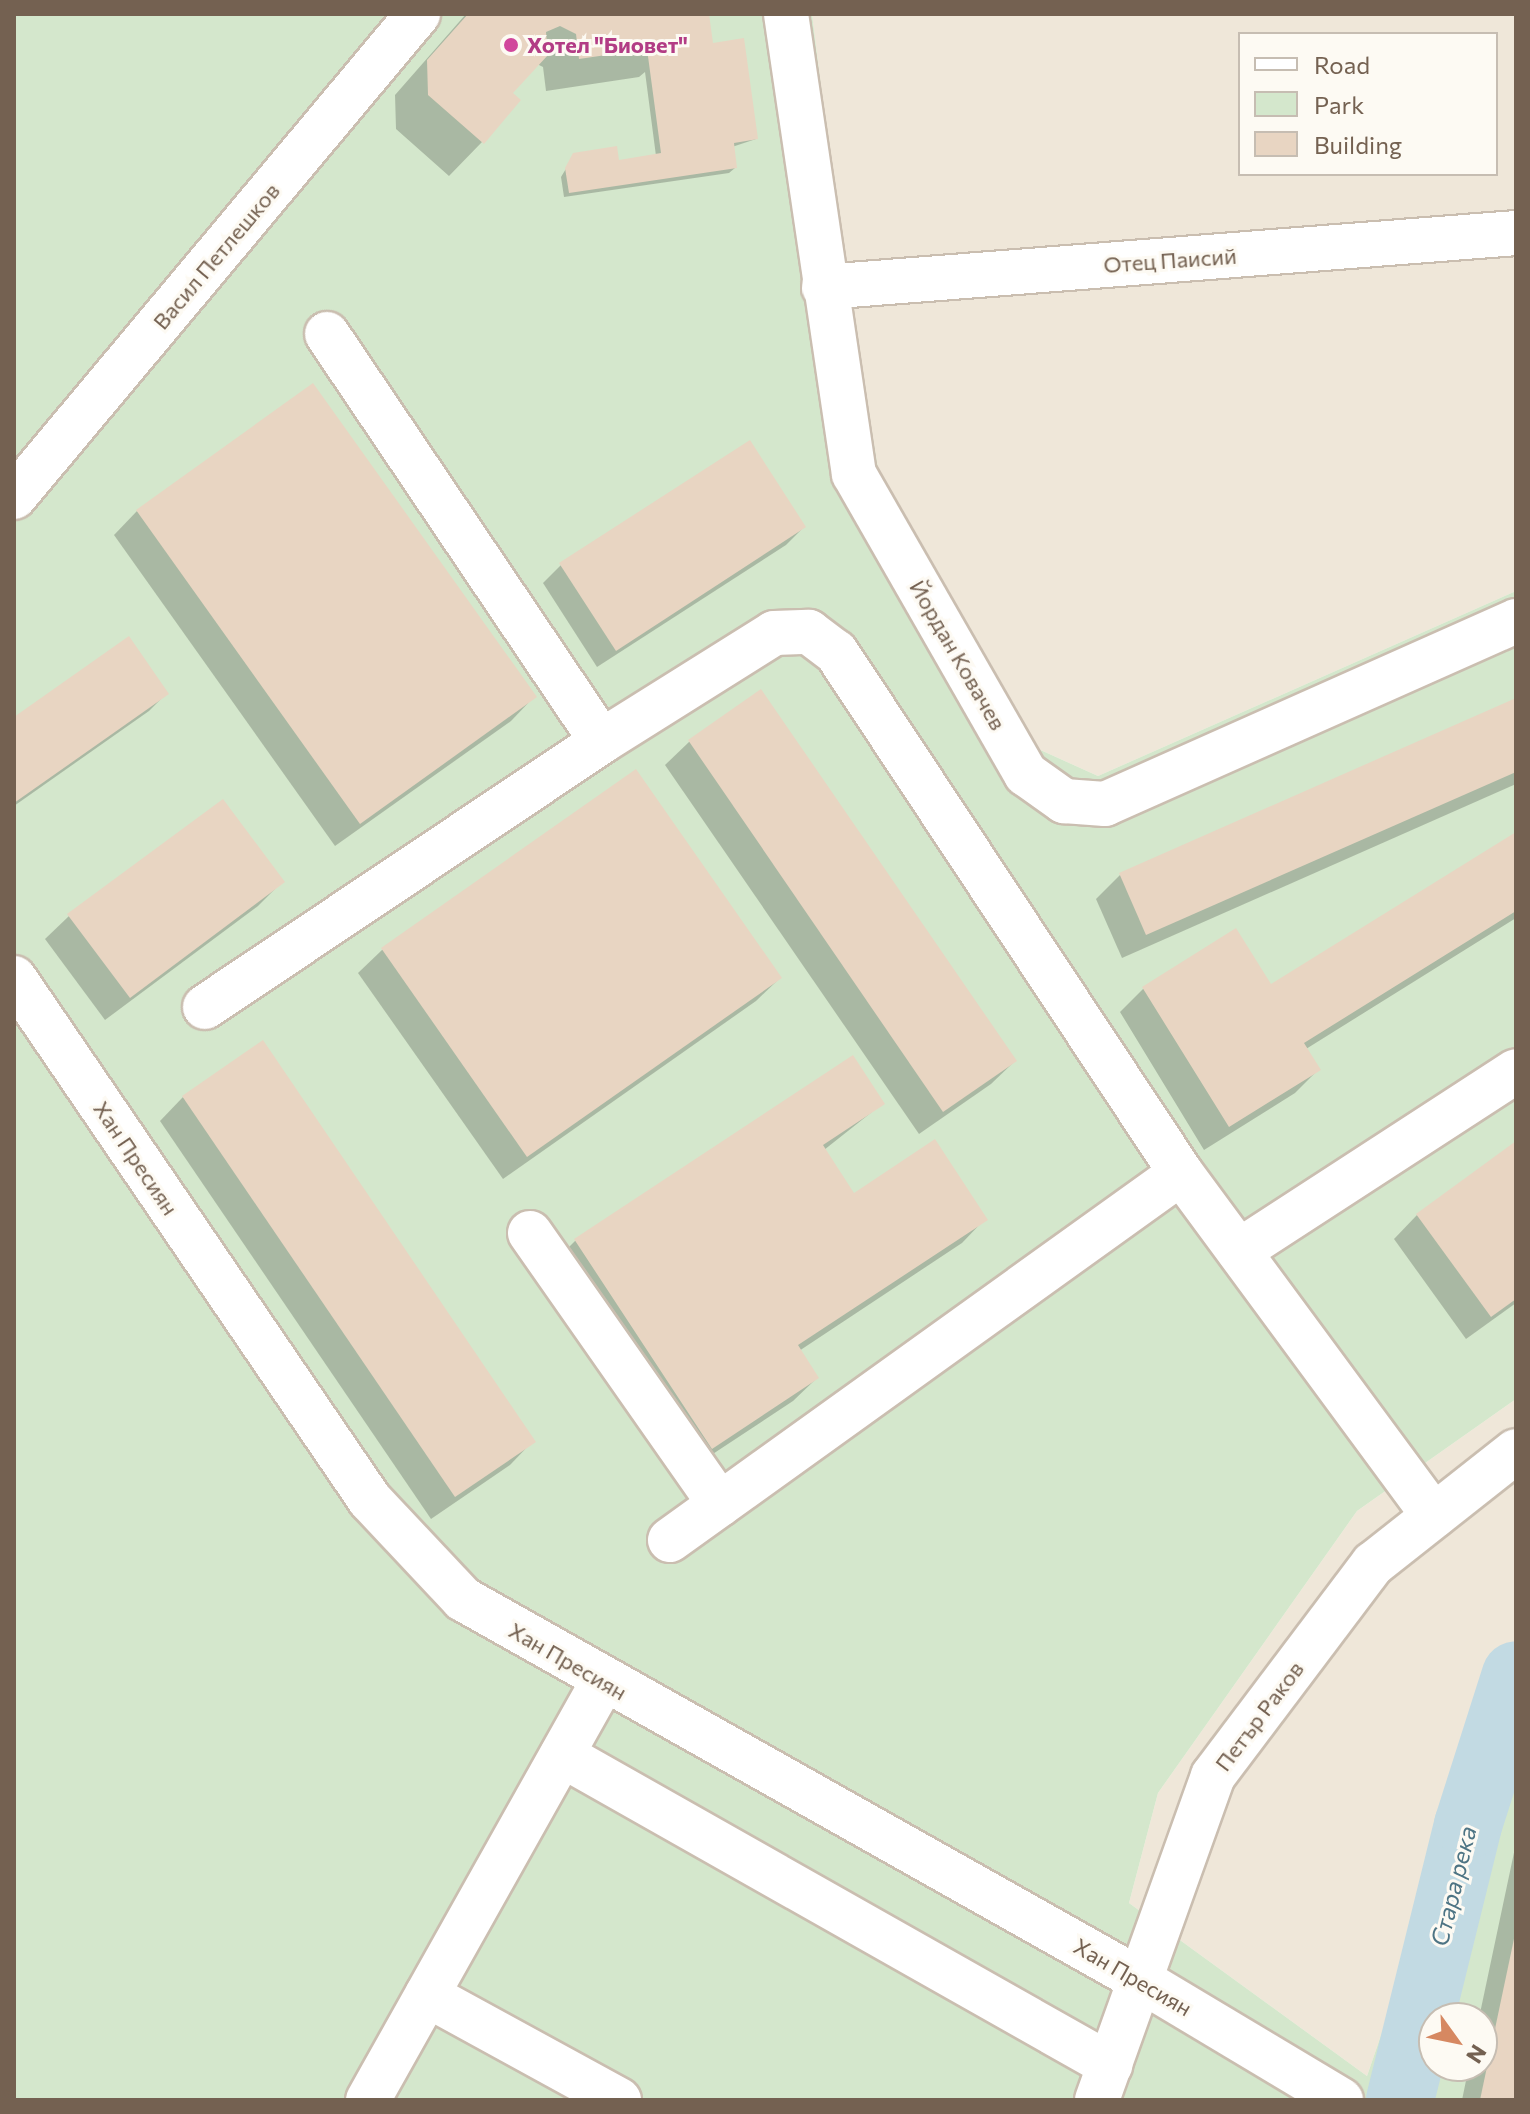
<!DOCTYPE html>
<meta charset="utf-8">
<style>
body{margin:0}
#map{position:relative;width:1530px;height:2114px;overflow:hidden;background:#fbf7ec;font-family:Commissioner,sans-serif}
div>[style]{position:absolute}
.residential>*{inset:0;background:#efe7d9}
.green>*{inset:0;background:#d4e7cc}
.shadow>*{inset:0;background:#0003}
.river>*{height:68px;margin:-34px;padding:0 34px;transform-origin:34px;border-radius:34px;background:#c2dae3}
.building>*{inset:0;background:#e8d5c2}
.roads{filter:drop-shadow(2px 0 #cabeb0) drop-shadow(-2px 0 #cabeb0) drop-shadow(0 2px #cabeb0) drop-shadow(0 -2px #cabeb0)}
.minor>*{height:44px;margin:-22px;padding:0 22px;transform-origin:22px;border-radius:22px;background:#fff}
.dots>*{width:22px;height:22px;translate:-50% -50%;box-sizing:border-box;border:4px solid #fdfaf3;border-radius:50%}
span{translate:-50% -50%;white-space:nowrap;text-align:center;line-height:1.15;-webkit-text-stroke:6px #fdfaf3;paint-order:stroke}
.hotel-label{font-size:22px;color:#b23c85;font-weight:700}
.left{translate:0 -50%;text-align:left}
.street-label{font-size:22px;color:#746151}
.water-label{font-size:24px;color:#4d7484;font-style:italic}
.frame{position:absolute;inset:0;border:16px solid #746151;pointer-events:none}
.legend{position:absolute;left:1238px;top:32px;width:260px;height:144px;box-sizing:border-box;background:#fdfaf3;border:2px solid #c6bdb2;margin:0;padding:10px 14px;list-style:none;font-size:24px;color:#746151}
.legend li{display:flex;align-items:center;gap:16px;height:40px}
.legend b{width:40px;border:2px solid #c6bdb2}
.north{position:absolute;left:1418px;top:2002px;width:80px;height:80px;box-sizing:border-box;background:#fdfaf3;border:2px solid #c6bdb2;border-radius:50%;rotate:123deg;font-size:22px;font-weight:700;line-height:32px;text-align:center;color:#746151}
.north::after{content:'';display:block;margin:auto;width:28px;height:36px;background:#d68861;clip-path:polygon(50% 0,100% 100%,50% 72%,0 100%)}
</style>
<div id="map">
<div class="residential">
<i style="clip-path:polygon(evenodd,812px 14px,1516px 14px,1516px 591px,1098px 776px,1036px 748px,878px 468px,843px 264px,812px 14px,1240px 34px,1496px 34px,1496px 174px,1240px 174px,1240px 34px)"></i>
<i style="clip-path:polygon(1516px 1399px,1516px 1643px,1367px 2076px,1129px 1903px,1158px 1793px,1357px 1511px)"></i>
</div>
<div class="green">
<i style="clip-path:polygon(evenodd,14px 14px,812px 14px,843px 264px,878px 468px,1036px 748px,1098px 776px,1516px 591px,1516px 1399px,1357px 1511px,1158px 1793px,1129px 1903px,1367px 2076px,1516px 1643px,1516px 2100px,14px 2100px,14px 14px,1434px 2018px,1482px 2018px,1482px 2066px,1434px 2066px,1434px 2018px)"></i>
</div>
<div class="shadow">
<i style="clip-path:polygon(466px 14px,707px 14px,712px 45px,756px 139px,732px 147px,735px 168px,729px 173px,564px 197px,561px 177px,573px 157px,618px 162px,656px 156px,645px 72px,639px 77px,546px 91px,543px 67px,537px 64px,511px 94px,482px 142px,449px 176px,396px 129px,395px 95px)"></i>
<i style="clip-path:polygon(137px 511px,534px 697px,511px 721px,335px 846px,114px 535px)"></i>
<i style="clip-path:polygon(804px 527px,786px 545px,597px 667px,543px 583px,561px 565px)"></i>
<i style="clip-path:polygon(761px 692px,1015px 1061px,991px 1084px,919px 1134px,665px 765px,689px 742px)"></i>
<i style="clip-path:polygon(167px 693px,149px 711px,14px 806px,14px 719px)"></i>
<i style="clip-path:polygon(1516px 700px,1516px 784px,1122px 958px,1096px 899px,1120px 875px)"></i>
<i style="clip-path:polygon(636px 772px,780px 978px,756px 1001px,503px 1179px,358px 973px,382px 950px)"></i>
<i style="clip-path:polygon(1516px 834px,1516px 918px,1306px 1049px,1318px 1070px,1295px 1093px,1204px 1150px,1120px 1012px,1143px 989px,1270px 987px)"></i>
<i style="clip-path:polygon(282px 882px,258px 906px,105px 1020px,45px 939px,69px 916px)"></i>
<i style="clip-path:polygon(183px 1097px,533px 1441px,510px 1465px,431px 1519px,160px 1121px)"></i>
<i style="clip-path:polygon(882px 1104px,824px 1150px,854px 1196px,985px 1219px,962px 1243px,799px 1351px,817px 1378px,793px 1401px,687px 1471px,552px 1264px,575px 1241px)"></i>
<i style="clip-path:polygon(1516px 1144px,1516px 1303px,1466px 1339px,1394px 1239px,1417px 1215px)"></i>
<i style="clip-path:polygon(1516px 1843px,1516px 2100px,1462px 2100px,1469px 2066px,1482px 2066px,1479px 2018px)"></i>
</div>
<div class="river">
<i style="left:1400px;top:2100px;width:283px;rotate:-76.1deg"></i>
<i style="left:1468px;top:1825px;width:157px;rotate:-72.3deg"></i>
</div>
<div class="building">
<i style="clip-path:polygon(468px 14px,709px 14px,713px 43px,744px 38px,758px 139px,734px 143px,737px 168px,569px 193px,565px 168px,573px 153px,617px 146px,619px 160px,661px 153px,647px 49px,579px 59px,576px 34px,560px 26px,546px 32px,548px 55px,513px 93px,521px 100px,484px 144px,428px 95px,427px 60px)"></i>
<i style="clip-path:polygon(313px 383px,537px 697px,360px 824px,136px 510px)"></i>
<i style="clip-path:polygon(750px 440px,806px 527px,616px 651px,559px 563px)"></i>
<i style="clip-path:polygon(129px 636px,169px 694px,14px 803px,14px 717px)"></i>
<i style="clip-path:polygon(761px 689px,1017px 1061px,943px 1112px,688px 740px)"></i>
<i style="clip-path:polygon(1516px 698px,1516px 772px,1146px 935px,1119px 873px)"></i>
<i style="clip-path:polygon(636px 769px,782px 978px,527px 1157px,381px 948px)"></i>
<i style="clip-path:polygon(223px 799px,285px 882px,130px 998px,67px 914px)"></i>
<i style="clip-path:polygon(1516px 832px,1516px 911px,1304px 1043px,1321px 1070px,1229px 1127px,1142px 987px,1236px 928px,1271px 984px)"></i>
<i style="clip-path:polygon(263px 1040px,536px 1442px,455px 1497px,182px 1096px)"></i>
<i style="clip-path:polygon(853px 1055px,885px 1104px,823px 1145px,854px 1193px,935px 1139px,988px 1220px,798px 1345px,819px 1378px,712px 1449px,574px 1239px)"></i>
<i style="clip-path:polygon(1516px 1141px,1516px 1299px,1491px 1317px,1416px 1214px)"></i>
<i style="clip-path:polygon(1515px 1934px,1516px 2100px,1480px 2100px)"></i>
</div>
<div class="roads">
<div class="minor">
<i style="left:786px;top:14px;width:465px;rotate:81.6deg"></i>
<i style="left:854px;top:474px;width:346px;rotate:60.2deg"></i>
<i style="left:1026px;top:774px;width:47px;rotate:35.4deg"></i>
<i style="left:1064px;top:801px;width:41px;rotate:4.2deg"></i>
<i style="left:1105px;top:804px;width:450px;rotate:-24deg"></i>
<i style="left:824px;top:287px;width:694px;rotate:-4.46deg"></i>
<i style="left:327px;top:334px;width:491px;rotate:56deg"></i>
<i style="left:14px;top:497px;width:630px;rotate:-50.09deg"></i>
<i style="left:14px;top:978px;width:632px;rotate:55.71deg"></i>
<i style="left:370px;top:1500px;width:136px;rotate:46.8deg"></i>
<i style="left:463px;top:1599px;width:779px;rotate:29.36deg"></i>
<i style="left:1142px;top:1981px;width:232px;rotate:30.9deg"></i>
<i style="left:205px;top:1007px;width:478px;rotate:-33.8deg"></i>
<i style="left:602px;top:741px;width:203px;rotate:-32.1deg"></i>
<i style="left:774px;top:633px;width:35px;rotate:-2deg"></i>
<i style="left:809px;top:632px;width:34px;rotate:37deg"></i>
<i style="left:836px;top:652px;width:625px;rotate:56.49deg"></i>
<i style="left:1181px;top:1173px;width:426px;rotate:53.6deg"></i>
<i style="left:530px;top:1233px;width:331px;rotate:55deg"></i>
<i style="left:1239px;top:1251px;width:330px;rotate:-33deg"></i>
<i style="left:670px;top:1540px;width:629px;rotate:-35.69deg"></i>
<i style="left:562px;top:1755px;width:630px;rotate:29.5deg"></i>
<i style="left:427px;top:1995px;width:219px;rotate:28.7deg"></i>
<i style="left:368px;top:2100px;width:480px;rotate:-60.7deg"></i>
<i style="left:1097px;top:2100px;width:344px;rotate:-70.3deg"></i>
<i style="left:1213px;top:1776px;width:266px;rotate:-53deg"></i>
<i style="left:1373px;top:1564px;width:182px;rotate:-38.3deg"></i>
</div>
</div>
<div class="dots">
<i style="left:511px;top:45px;background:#d1479c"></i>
</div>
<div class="hotel-label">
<span class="left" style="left:527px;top:45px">Хотел "Биовет"</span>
</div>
<div class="street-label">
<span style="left:216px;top:256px;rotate:-50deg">Васил Петлешков</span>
<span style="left:1170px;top:260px;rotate:-4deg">Отец Паисий</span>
<span style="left:958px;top:655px;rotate:60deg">Йордан Ковачев</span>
<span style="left:136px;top:1158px;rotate:56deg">Хан Пресиян</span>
<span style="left:568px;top:1661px;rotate:30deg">Хан Пресиян</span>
<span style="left:1259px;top:1716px;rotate:-53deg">Петър Раков</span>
<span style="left:1133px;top:1977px;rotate:30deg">Хан Пресиян</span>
</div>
<div class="water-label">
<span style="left:1453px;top:1886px;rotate:-76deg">Стара река</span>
</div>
<div class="frame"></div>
<ul class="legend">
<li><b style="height:10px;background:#fff"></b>Road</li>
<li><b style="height:22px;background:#d4e7cc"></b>Park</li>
<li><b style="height:22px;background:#e8d5c2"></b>Building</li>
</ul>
<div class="north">N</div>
</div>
